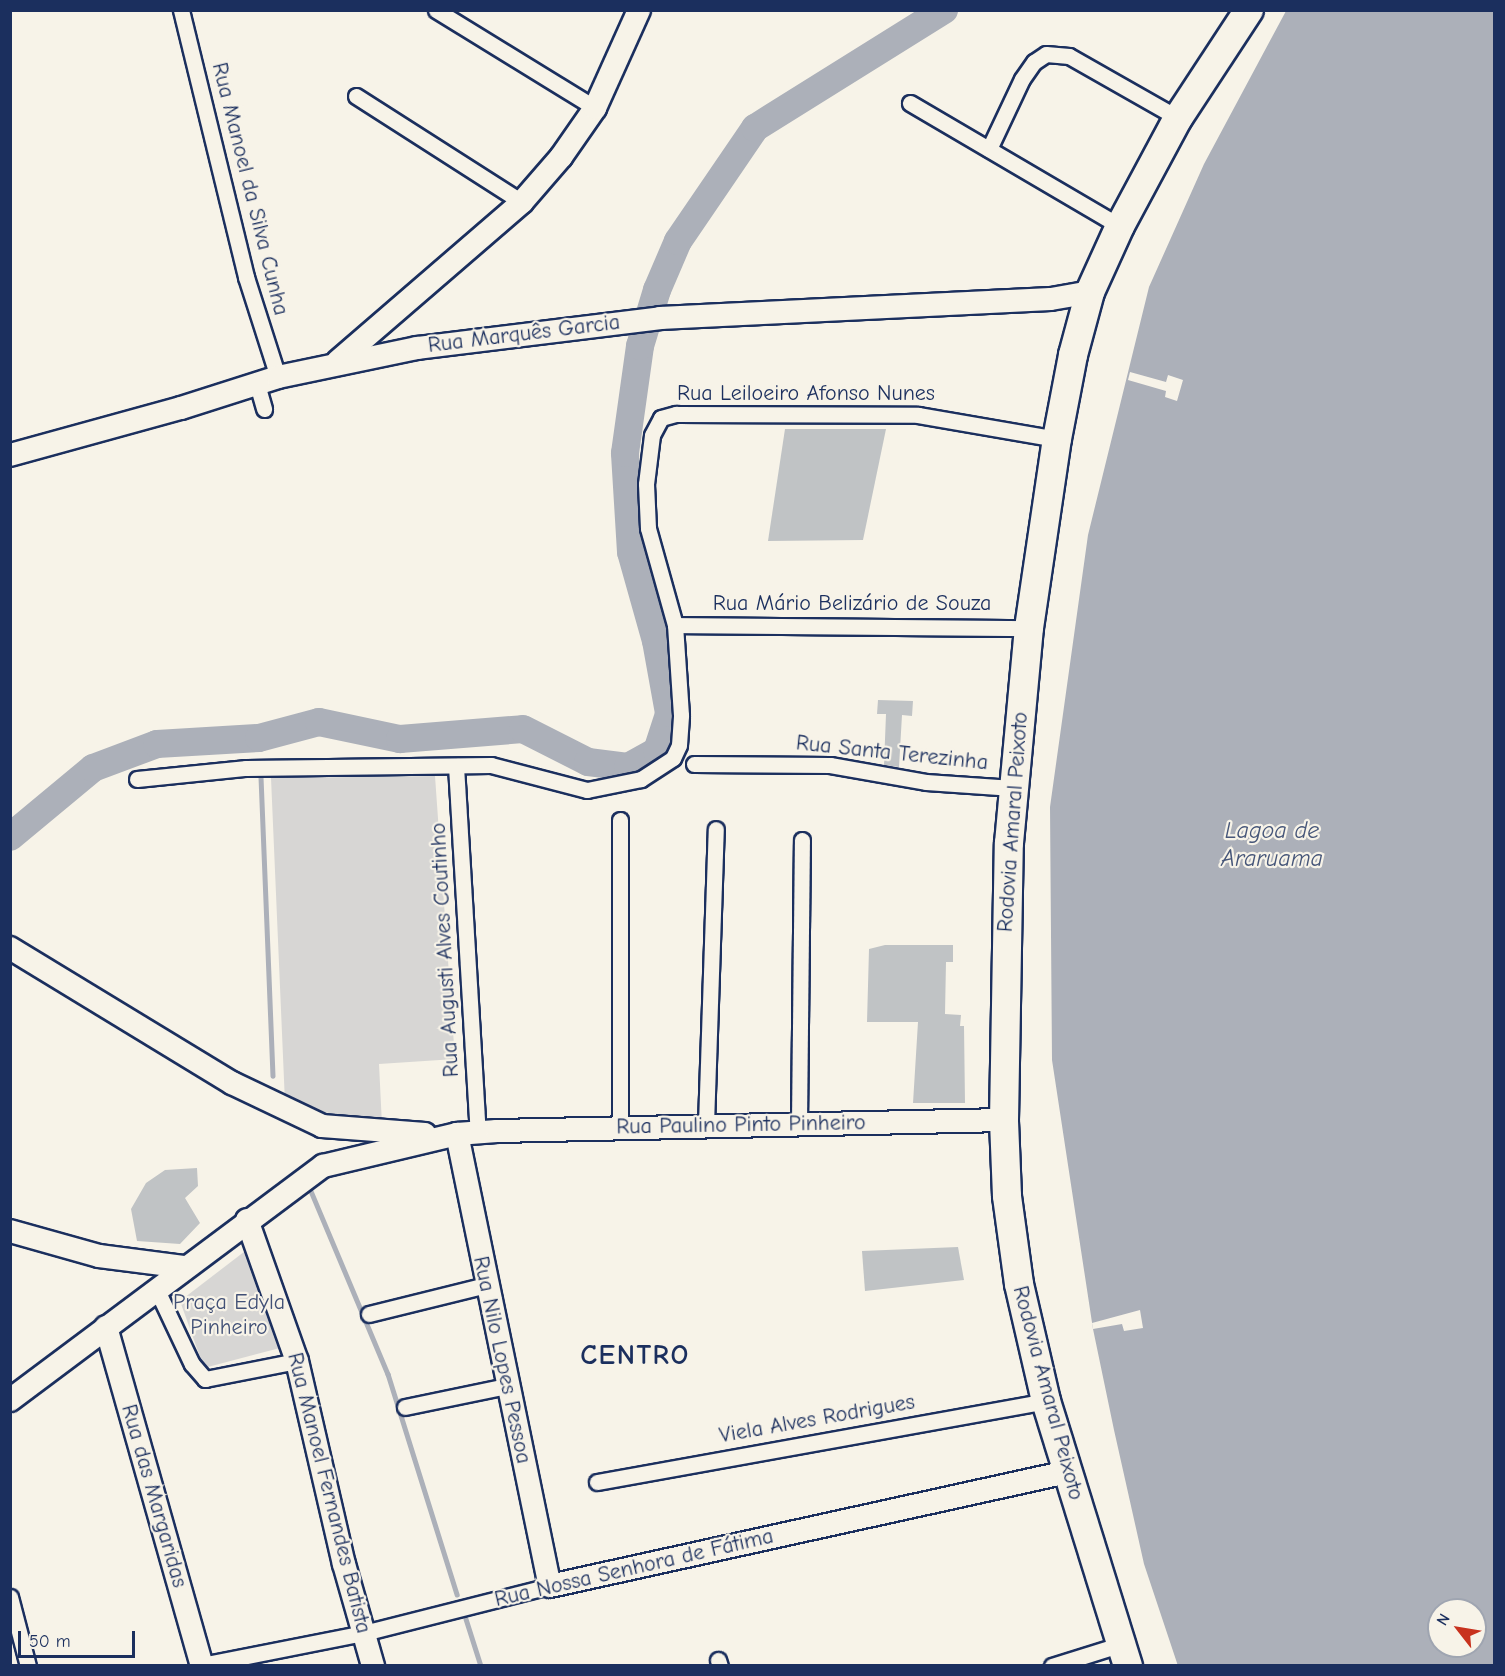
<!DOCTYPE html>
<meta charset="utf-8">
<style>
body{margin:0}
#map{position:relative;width:1505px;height:1676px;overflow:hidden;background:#f7f3e8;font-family:"Comic Neue",sans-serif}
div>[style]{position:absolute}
.green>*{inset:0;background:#d7d6d4}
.water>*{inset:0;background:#acb0b9}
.pier>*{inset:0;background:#f7f3e8}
.stream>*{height:4.5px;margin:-2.25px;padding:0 2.25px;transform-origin:2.25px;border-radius:2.25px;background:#acb0b9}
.river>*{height:28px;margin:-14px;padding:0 14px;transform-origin:14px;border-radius:14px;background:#acb0b9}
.building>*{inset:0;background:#c0c3c5}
.roads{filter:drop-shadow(2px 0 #1b2f5e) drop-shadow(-2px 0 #1b2f5e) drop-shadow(0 2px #1b2f5e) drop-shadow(0 -2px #1b2f5e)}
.street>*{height:15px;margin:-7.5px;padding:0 7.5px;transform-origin:7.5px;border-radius:7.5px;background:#f7f3e8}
.secondary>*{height:22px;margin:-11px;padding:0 11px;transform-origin:11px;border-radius:11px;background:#f7f3e8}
.highway>*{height:28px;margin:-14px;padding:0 14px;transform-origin:14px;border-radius:14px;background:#f7f3e8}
span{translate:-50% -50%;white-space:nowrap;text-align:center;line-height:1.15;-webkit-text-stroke:4.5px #f7f3e8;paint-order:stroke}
.street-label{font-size:22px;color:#1b2f5e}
.park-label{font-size:22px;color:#415076}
.water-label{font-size:24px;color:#465679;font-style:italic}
.district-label{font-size:28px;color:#1b2f5e;font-weight:700;letter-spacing:1.5px}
.frame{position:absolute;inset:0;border:12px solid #1b2f5e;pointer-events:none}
.north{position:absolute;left:1427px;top:1598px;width:60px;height:60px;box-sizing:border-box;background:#f7f3e8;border:2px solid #9fa5b1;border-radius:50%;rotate:301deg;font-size:16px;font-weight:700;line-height:24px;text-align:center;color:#1b2f5e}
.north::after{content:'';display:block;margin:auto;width:21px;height:27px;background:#c8321e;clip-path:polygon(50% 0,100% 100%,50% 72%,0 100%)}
.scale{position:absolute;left:18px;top:1631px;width:117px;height:27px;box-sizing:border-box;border:3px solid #1b2f5e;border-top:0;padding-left:8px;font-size:18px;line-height:21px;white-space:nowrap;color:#1b2f5e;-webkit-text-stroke:4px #f7f3e8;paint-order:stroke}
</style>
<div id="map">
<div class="green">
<i style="clip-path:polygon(435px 776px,455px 1059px,379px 1064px,382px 1125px,285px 1103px,271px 778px)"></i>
<i style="clip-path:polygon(253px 1245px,280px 1348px,204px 1368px,180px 1301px)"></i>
</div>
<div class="water">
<i style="clip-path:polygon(evenodd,1286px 11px,1494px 11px,1494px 1665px,1178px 1666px,1144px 1564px,1114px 1430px,1093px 1329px,1052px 1060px,1050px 807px,1088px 535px,1149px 287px,1204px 164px,1286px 11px,1439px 1610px,1475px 1610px,1475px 1646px,1439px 1646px,1439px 1610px)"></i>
</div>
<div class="pier">
<i style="clip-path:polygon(1130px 372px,1166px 382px,1168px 375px,1183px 380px,1177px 401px,1165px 397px,1166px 391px,1128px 380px)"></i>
<i style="clip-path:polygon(1140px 1310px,1143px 1328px,1124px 1331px,1122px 1324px,1093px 1329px,1092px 1323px)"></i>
</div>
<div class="stream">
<i style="left:259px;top:738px;width:11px;rotate:85deg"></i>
<i style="left:261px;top:777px;width:299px;rotate:87.7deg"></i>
<i style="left:311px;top:1191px;width:199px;rotate:67.2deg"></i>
<i style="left:388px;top:1374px;width:231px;rotate:72.6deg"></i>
<i style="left:466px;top:1619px;width:49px;rotate:72.3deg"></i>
</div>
<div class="river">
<i style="left:10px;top:837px;width:108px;rotate:-39.7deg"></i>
<i style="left:93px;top:768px;width:68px;rotate:-20.6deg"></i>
<i style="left:157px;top:744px;width:102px;rotate:-3.4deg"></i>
<i style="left:259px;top:738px;width:62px;rotate:-14.9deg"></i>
<i style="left:319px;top:722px;width:83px;rotate:11.9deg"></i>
<i style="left:400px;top:739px;width:123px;rotate:-4.6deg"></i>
<i style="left:523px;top:729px;width:73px;rotate:26.9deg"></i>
<i style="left:588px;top:762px;width:40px;rotate:7.1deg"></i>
<i style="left:628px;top:767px;width:33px;rotate:-29deg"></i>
<i style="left:657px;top:751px;width:40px;rotate:-72deg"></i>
<i style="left:669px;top:713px;width:73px;rotate:-100.2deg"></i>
<i style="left:656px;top:641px;width:92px;rotate:-105.7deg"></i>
<i style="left:631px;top:552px;width:99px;rotate:-93.5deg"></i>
<i style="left:625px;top:453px;width:108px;rotate:-82deg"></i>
<i style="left:640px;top:346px;width:59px;rotate:-73.1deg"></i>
<i style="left:657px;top:290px;width:53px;rotate:-66.8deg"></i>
<i style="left:678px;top:241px;width:137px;rotate:-55.7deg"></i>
<i style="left:755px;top:128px;width:223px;rotate:-32deg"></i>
</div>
<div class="building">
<i style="clip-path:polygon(785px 429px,886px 429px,863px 540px,768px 541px)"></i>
<i style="clip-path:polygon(878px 700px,913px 701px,912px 716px,902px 715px,899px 767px,884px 765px,886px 714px,877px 714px)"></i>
<i style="clip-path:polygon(885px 945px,953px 945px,953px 962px,946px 962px,945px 1014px,961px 1015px,960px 1026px,964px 1026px,965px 1103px,913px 1103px,918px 1022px,867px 1022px,869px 949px)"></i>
<i style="clip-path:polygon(197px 1168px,198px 1186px,185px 1198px,200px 1223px,180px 1244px,137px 1241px,131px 1209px,146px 1183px,165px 1170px)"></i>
<i style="clip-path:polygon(958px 1247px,964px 1280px,865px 1291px,862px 1251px)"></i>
</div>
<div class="roads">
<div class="street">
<i style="left:181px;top:10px;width:275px;rotate:76.3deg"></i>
<i style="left:246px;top:277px;width:105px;rotate:72.3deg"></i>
<i style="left:436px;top:10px;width:187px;rotate:31.6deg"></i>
<i style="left:356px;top:96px;width:197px;rotate:32.6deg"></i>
<i style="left:910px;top:103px;width:243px;rotate:30.4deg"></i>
<i style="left:989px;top:149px;width:77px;rotate:-64.8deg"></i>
<i style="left:1022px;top:79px;width:21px;rotate:-55deg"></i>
<i style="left:1034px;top:62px;width:14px;rotate:-34deg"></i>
<i style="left:1046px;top:54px;width:23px;rotate:5deg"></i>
<i style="left:1069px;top:56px;width:125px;rotate:29.6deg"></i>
<i style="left:257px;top:384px;width:26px;rotate:74deg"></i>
<i style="left:675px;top:625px;width:354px;rotate:0.5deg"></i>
<i style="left:694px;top:764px;width:136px;rotate:0.4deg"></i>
<i style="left:830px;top:765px;width:97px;rotate:10deg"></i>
<i style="left:926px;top:782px;width:87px;rotate:3.9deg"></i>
<i style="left:456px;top:766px;width:367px;rotate:86.6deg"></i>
<i style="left:137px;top:779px;width:110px;rotate:-5.8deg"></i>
<i style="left:246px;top:768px;width:245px;rotate:-0.7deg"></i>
<i style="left:491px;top:765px;width:99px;rotate:14.6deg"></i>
<i style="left:587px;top:790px;width:55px;rotate:-11.5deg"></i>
<i style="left:641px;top:779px;width:38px;rotate:-33deg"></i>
<i style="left:673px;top:758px;width:14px;rotate:-65deg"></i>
<i style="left:679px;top:745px;width:30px;rotate:-86deg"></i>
<i style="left:681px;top:715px;width:90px;rotate:-93.8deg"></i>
<i style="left:675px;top:625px;width:101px;rotate:-105.6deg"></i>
<i style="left:648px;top:528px;width:44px;rotate:-92.6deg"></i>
<i style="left:646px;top:484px;width:49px;rotate:-83deg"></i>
<i style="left:652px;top:435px;width:19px;rotate:-62deg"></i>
<i style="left:661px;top:418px;width:16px;rotate:-15deg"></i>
<i style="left:676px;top:414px;width:242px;rotate:0.2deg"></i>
<i style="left:918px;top:415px;width:141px;rotate:9.8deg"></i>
<i style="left:620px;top:820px;width:306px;rotate:90deg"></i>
<i style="left:799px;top:1122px;width:282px;rotate:-89.4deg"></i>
<i style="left:706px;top:1124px;width:295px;rotate:-88.1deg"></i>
<i style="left:156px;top:1288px;width:84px;rotate:64.7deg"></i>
<i style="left:192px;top:1364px;width:20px;rotate:49deg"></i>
<i style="left:205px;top:1379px;width:94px;rotate:-11.1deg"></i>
<i style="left:369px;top:1314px;width:121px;rotate:-13.9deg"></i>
<i style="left:405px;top:1407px;width:103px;rotate:-11.7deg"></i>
<i style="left:597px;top:1482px;width:456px;rotate:-10.2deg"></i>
<i style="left:10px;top:1597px;width:71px;rotate:75.4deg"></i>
<i style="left:718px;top:1660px;width:6px;rotate:72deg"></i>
<i style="left:202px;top:1665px;width:165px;rotate:-11.2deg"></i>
<i style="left:364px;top:1633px;width:192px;rotate:-14.2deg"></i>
<i style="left:1052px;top:1666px;width:73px;rotate:-17.4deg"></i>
</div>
<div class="secondary">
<i style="left:338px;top:361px;width:243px;rotate:-40.8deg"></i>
<i style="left:522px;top:202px;width:60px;rotate:-49.1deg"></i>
<i style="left:561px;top:157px;width:60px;rotate:-55.2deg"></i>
<i style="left:595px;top:108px;width:107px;rotate:-65.8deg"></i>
<i style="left:10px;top:455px;width:177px;rotate:-15.4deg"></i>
<i style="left:181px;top:408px;width:102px;rotate:-17.7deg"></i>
<i style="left:278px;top:377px;width:142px;rotate:-11.8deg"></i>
<i style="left:417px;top:348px;width:245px;rotate:-7deg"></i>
<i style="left:660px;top:318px;width:391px;rotate:-2.8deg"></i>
<i style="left:1051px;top:299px;width:40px;rotate:-10deg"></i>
<i style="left:10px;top:948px;width:260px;rotate:31.3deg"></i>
<i style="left:232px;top:1083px;width:100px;rotate:25.5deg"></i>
<i style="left:322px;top:1126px;width:103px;rotate:4.4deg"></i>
<i style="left:457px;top:1134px;width:461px;rotate:78.4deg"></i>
<i style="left:550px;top:1586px;width:529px;rotate:-12.43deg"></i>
<i style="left:247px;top:1220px;width:150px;rotate:70.5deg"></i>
<i style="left:297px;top:1361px;width:208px;rotate:77deg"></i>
<i style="left:344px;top:1564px;width:106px;rotate:74.1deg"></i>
<i style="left:10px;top:1231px;width:92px;rotate:15.7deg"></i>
<i style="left:99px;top:1256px;width:87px;rotate:7.3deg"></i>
<i style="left:106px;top:1327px;width:352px;rotate:74.2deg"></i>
<i style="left:10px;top:1400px;width:391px;rotate:-36.8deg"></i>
<i style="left:323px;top:1166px;width:138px;rotate:-13.4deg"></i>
<i style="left:457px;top:1134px;width:40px;rotate:-4.3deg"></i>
<i style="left:497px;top:1131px;width:507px;rotate:-1.24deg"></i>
</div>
<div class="highway">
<i style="left:1128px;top:1666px;width:277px;rotate:-107.2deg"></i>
<i style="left:1046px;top:1401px;width:120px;rotate:-103deg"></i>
<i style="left:1019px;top:1284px;width:89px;rotate:-97.8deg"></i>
<i style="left:1007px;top:1196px;width:76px;rotate:-92.3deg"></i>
<i style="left:1004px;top:1120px;width:277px;rotate:-89deg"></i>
<i style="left:1009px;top:843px;width:216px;rotate:-84.7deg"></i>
<i style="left:1029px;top:628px;width:191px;rotate:-81.6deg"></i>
<i style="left:1057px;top:439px;width:86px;rotate:-79.2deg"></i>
<i style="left:1073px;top:355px;width:65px;rotate:-74.9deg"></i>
<i style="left:1090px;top:292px;width:72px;rotate:-65.6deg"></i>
<i style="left:1120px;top:226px;width:123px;rotate:-61.8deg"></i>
<i style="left:1178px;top:118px;width:129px;rotate:-56.7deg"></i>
</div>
</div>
<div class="street-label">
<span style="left:250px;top:189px;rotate:76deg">Rua Manoel da Silva Cunha</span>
<span style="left:524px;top:334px;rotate:-7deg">Rua Marquês Garcia</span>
<span style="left:806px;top:394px">Rua Leiloeiro Afonso Nunes</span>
<span style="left:852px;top:604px">Rua Mário Belizário de Souza</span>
<span style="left:892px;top:753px;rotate:6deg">Rua Santa Terezinha</span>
<span style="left:1013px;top:822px;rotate:-86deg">Rodovia Amaral Peixoto</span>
<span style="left:445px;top:950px;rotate:-93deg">Rua Augusti Alves Coutinho</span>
<span style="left:741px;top:1125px;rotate:-1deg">Rua Paulino Pinto Pinheiro</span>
<span style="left:502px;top:1360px;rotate:78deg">Rua Nilo Lopes Pessoa</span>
<span style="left:1048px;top:1393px;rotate:75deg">Rodovia Amaral Peixoto</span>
<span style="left:817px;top:1419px;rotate:-10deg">Viela Alves Rodrigues</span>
<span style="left:329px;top:1493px;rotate:76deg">Rua Manoel Fernandes Batista</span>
<span style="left:154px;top:1496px;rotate:74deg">Rua das Margaridas</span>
<span style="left:634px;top:1568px;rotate:-13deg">Rua Nossa Senhora de Fátima</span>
</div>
<div class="park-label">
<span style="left:229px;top:1315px">Praça Edyla<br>Pinheiro</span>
</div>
<div class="water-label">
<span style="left:1272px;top:845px">Lagoa de<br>Araruama</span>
</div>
<div class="district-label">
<span style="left:635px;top:1355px">CENTRO</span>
</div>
<div class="frame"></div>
<div class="north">N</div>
<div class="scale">50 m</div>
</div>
